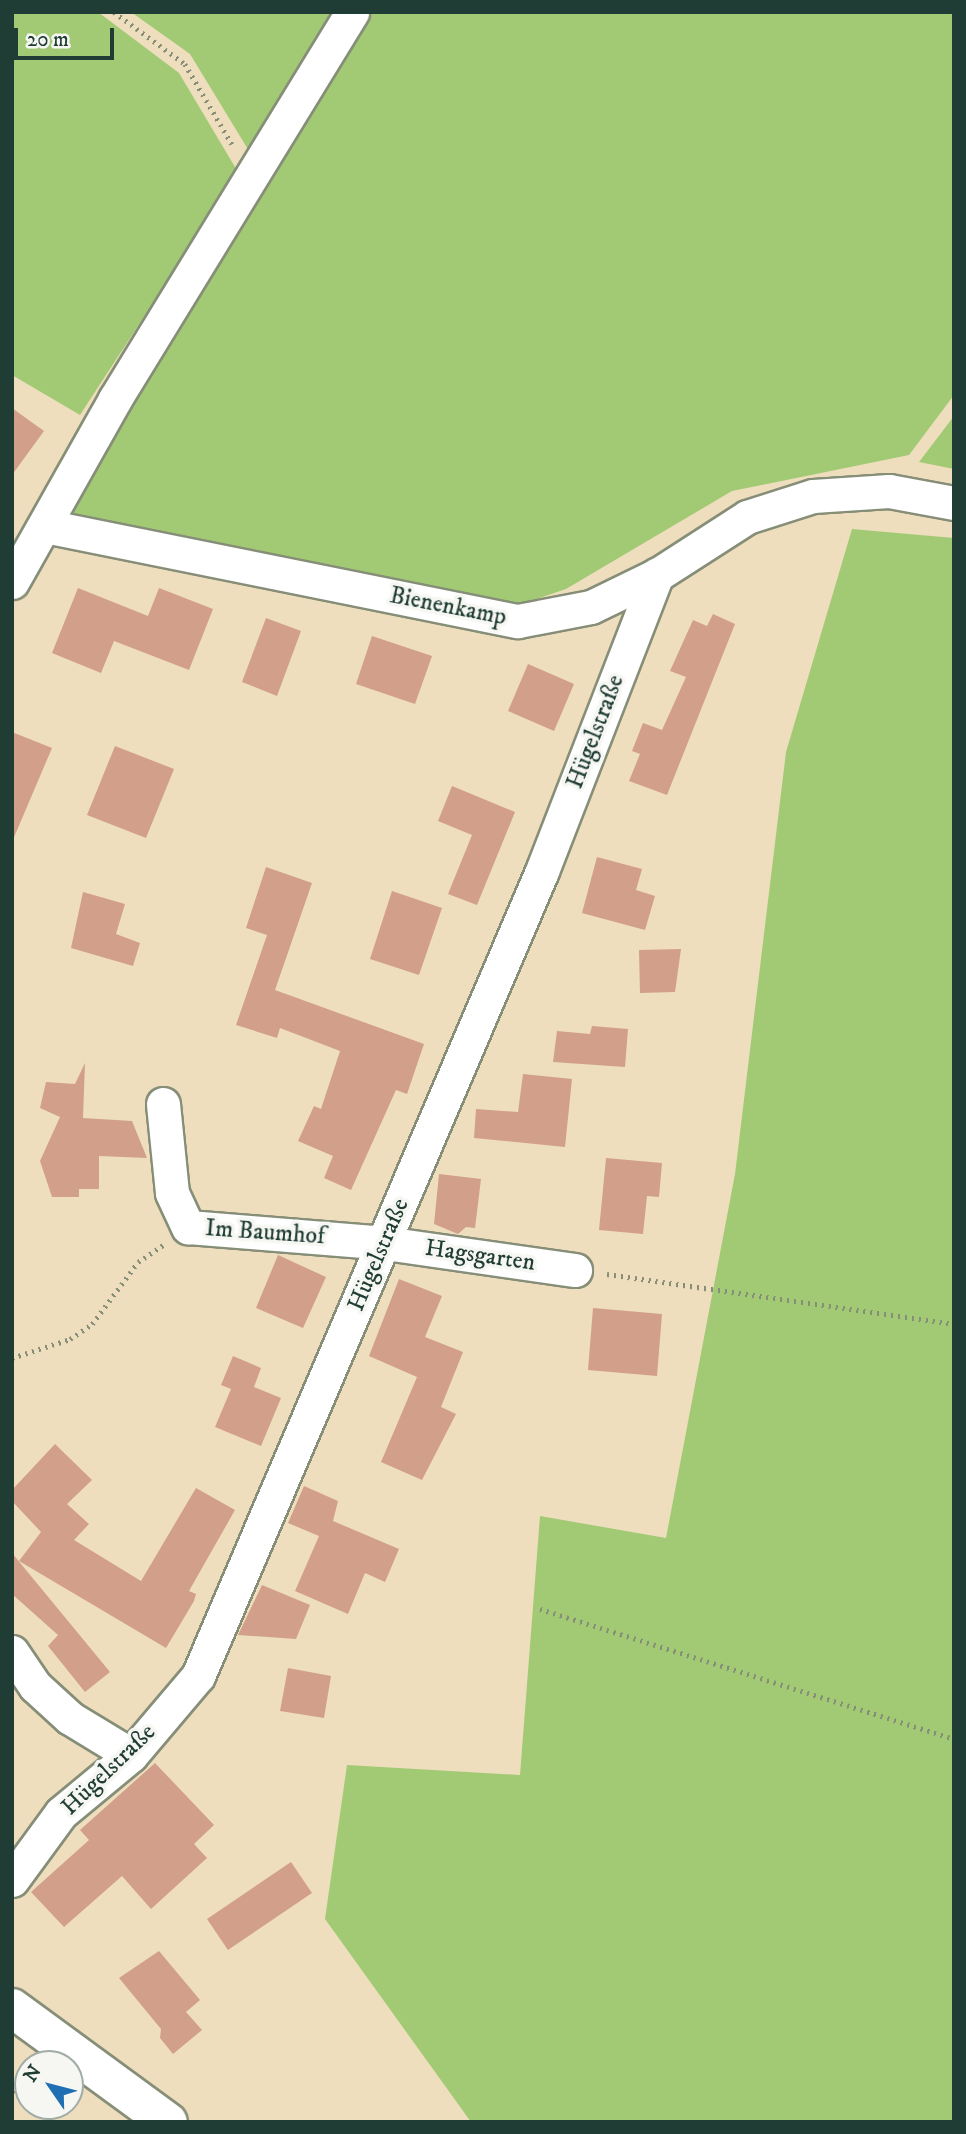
<!DOCTYPE html>
<meta charset="utf-8">
<style>
body{margin:0}
#map{position:relative;width:966px;height:2134px;overflow:hidden;background:#eedebd;font-family:"IM FELL DW Pica",serif}
div>[style]{position:absolute}
.green>*{inset:0;background:#a2ca75}
.building>*{inset:0;background:#d29f8b}
.path>*{height:4.5px;margin-top:-2.25px;transform-origin:0;background:repeating-linear-gradient(90deg,#868e78 0 2px,transparent 0 7px)}
.roads{filter:drop-shadow(2px 0 #868e78) drop-shadow(-2px 0 #868e78) drop-shadow(0 2px #868e78) drop-shadow(0 -2px #868e78)}
.minor>*{height:33px;margin:-16.5px;padding:0 16.5px;transform-origin:16.5px;border-radius:16.5px;background:#fff}
.major>*{height:38px;margin:-19px;padding:0 19px;transform-origin:19px;border-radius:19px;background:#fff}
span{translate:-50% -50%;white-space:nowrap;text-align:center;line-height:1.15;-webkit-text-stroke:7px #f6f6f2;paint-order:stroke}
.street-label{font-size:24px;color:#1f3d34}
.frame{position:absolute;inset:0;border:14px solid #1f3d34;pointer-events:none}
.north{position:absolute;left:14px;top:2050px;width:70px;height:70px;box-sizing:border-box;background:#f6f6f2;border:2px solid #a0aca6;border-radius:50%;rotate:305deg;font-size:19px;font-weight:700;line-height:28px;text-align:center;color:#1f3d34}
.north::after{content:'';display:block;margin:auto;width:24px;height:32px;background:#1f6fb2;clip-path:polygon(50% 0,100% 100%,50% 72%,0 100%)}
.scale{position:absolute;left:14px;top:28px;width:100px;height:32px;box-sizing:border-box;border:4px solid #1f3d34;border-top:0;padding-left:9px;font-size:21px;line-height:24px;white-space:nowrap;color:#1f3d34;-webkit-text-stroke:5px #f6f6f2;paint-order:stroke}
</style>
<div id="map">
<div class="green">
<i style="clip-path:polygon(12px 12px,98px 12px,179px 73px,238px 172px,80px 415px,12px 375px)"></i>
<i style="clip-path:polygon(131px 12px,331px 12px,249px 151px,190px 54px)"></i>
<i style="clip-path:polygon(369px 12px,954px 12px,954px 395px,909px 455px,732px 491px,566px 589px,516px 606px,53px 520px)"></i>
<i style="clip-path:polygon(954px 416px,954px 469px,919px 462px)"></i>
<i style="clip-path:polygon(852px 529px,954px 538px,954px 2122px,471px 2122px,325px 1919px,347px 1765px,520px 1775px,540px 1516px,666px 1538px,735px 1174px,786px 752px)"></i>
</div>
<div class="building">
<i style="clip-path:polygon(12px 408px,44px 431px,12px 475px)"></i>
<i style="clip-path:polygon(78px 588px,148px 616px,159px 588px,213px 609px,189px 670px,114px 641px,101px 673px,52px 653px)"></i>
<i style="clip-path:polygon(713px 614px,735px 624px,667px 795px,629px 781px,640px 754px,632px 751px,643px 723px,662px 730px,686px 677px,670px 671px,693px 620px,707px 626px)"></i>
<i style="clip-path:polygon(266px 618px,301px 631px,277px 696px,242px 682px)"></i>
<i style="clip-path:polygon(372px 636px,432px 656px,415px 704px,356px 684px)"></i>
<i style="clip-path:polygon(528px 664px,574px 684px,554px 731px,508px 711px)"></i>
<i style="clip-path:polygon(12px 732px,52px 748px,12px 842px)"></i>
<i style="clip-path:polygon(115px 746px,174px 769px,146px 838px,87px 815px)"></i>
<i style="clip-path:polygon(452px 786px,515px 812px,477px 905px,448px 894px,472px 835px,438px 821px)"></i>
<i style="clip-path:polygon(597px 857px,642px 869px,636px 890px,655px 896px,645px 930px,582px 913px)"></i>
<i style="clip-path:polygon(266px 867px,312px 883px,275px 990px,424px 1044px,407px 1094px,396px 1090px,351px 1190px,324px 1178px,333px 1156px,298px 1141px,314px 1106px,321px 1109px,340px 1051px,280px 1028px,277px 1038px,236px 1025px,267px 935px,246px 928px)"></i>
<i style="clip-path:polygon(392px 891px,442px 908px,419px 975px,370px 959px)"></i>
<i style="clip-path:polygon(83px 892px,125px 904px,116px 934px,140px 943px,133px 966px,71px 948px)"></i>
<i style="clip-path:polygon(681px 949px,675px 992px,640px 993px,639px 950px)"></i>
<i style="clip-path:polygon(592px 1026px,628px 1029px,625px 1067px,553px 1062px,557px 1031px,590px 1034px)"></i>
<i style="clip-path:polygon(85px 1063px,83px 1118px,132px 1121px,147px 1158px,99px 1156px,99px 1189px,79px 1189px,79px 1197px,52px 1197px,40px 1161px,60px 1117px,40px 1108px,46px 1082px,75px 1084px)"></i>
<i style="clip-path:polygon(523px 1074px,572px 1079px,565px 1147px,474px 1138px,476px 1109px,518px 1112px)"></i>
<i style="clip-path:polygon(606px 1158px,662px 1163px,659px 1197px,647px 1196px,643px 1234px,599px 1230px)"></i>
<i style="clip-path:polygon(439px 1174px,481px 1179px,475px 1228px,466px 1227px,458px 1234px,434px 1224px)"></i>
<i style="clip-path:polygon(278px 1255px,326px 1277px,303px 1328px,256px 1308px)"></i>
<i style="clip-path:polygon(399px 1279px,442px 1296px,425px 1337px,463px 1352px,441px 1407px,456px 1414px,422px 1480px,381px 1462px,417px 1377px,369px 1356px)"></i>
<i style="clip-path:polygon(593px 1308px,662px 1314px,657px 1376px,588px 1370px)"></i>
<i style="clip-path:polygon(233px 1356px,261px 1368px,254px 1387px,281px 1398px,261px 1446px,215px 1427px,231px 1389px,221px 1385px)"></i>
<i style="clip-path:polygon(55px 1444px,92px 1480px,67px 1504px,89px 1524px,74px 1540px,141px 1581px,196px 1488px,235px 1510px,189px 1591px,196px 1594px,194px 1601px,166px 1648px,19px 1561px,41px 1532px,12px 1501px,12px 1490px)"></i>
<i style="clip-path:polygon(304px 1486px,338px 1501px,333px 1521px,399px 1549px,385px 1582px,365px 1573px,348px 1614px,295px 1591px,319px 1536px,288px 1523px)"></i>
<i style="clip-path:polygon(12px 1553px,110px 1672px,85px 1692px,48px 1646px,58px 1635px,12px 1594px)"></i>
<i style="clip-path:polygon(262px 1585px,310px 1605px,296px 1639px,238px 1635px)"></i>
<i style="clip-path:polygon(288px 1668px,331px 1676px,324px 1718px,280px 1711px)"></i>
<i style="clip-path:polygon(155px 1763px,214px 1825px,194px 1844px,207px 1858px,151px 1909px,122px 1876px,64px 1927px,31px 1892px,89px 1840px,80px 1830px)"></i>
<i style="clip-path:polygon(291px 1862px,312px 1893px,228px 1950px,207px 1919px)"></i>
<i style="clip-path:polygon(159px 1951px,200px 2000px,186px 2012px,202px 2030px,173px 2054px,160px 2038px,161px 2029px,119px 1978px)"></i>
</div>
<div class="path">
<i style="left:114px;top:12px;width:88px;rotate:36.2deg"></i>
<i style="left:185px;top:64px;width:93px;rotate:59.6deg"></i>
<i style="left:607px;top:1274px;width:351px;rotate:8.2deg"></i>
<i style="left:12px;top:1358px;width:61px;rotate:-18.1deg"></i>
<i style="left:70px;top:1339px;width:27px;rotate:-34deg"></i>
<i style="left:92px;top:1324px;width:77px;rotate:-53.4deg"></i>
<i style="left:138px;top:1262px;width:30px;rotate:-34deg"></i>
<i style="left:540px;top:1609px;width:434px;rotate:17.4deg"></i>
<i style="left:12px;top:2092px;width:31px;rotate:-58deg"></i>
</div>
<div class="roads">
<div class="minor">
<i style="left:45px;top:526px;width:482px;rotate:11.4deg"></i>
<i style="left:518px;top:621px;width:74px;rotate:-10.9deg"></i>
<i style="left:591px;top:607px;width:73px;rotate:-25.9deg"></i>
<i style="left:657px;top:575px;width:107px;rotate:-32.8deg"></i>
<i style="left:747px;top:517px;width:69px;rotate:-17.7deg"></i>
<i style="left:813px;top:496px;width:76px;rotate:-3.8deg"></i>
<i style="left:889px;top:491px;width:66px;rotate:10.5deg"></i>
<i style="left:12px;top:582px;width:210px;rotate:-60.6deg"></i>
<i style="left:115px;top:399px;width:454px;rotate:-58.5deg"></i>
<i style="left:163px;top:1104px;width:89px;rotate:84.2deg"></i>
<i style="left:172px;top:1193px;width:38px;rotate:65deg"></i>
<i style="left:188px;top:1227px;width:198px;rotate:4.6deg"></i>
<i style="left:385px;top:1243px;width:192px;rotate:8.1deg"></i>
<i style="left:12px;top:1652px;width:41px;rotate:55.9deg"></i>
<i style="left:35px;top:1686px;width:47px;rotate:42.4deg"></i>
<i style="left:70px;top:1718px;width:71px;rotate:31.2deg"></i>
<i style="left:12px;top:1880px;width:83px;rotate:-53.8deg"></i>
<i style="left:61px;top:1813px;width:91px;rotate:-39.6deg"></i>
<i style="left:131px;top:1755px;width:104px;rotate:-49.7deg"></i>
<i style="left:198px;top:1676px;width:875px;rotate:-66.86deg"></i>
<i style="left:542px;top:871px;width:318px;rotate:-68.8deg"></i>
</div>
<div class="major">
<i style="left:12px;top:2008px;width:193px;rotate:36.2deg"></i>
</div>
</div>
<div class="street-label">
<span style="left:448px;top:607px;rotate:11deg">Bienenkamp</span>
<span style="left:596px;top:732px;rotate:-69deg">Hügelstraße</span>
<span style="left:265px;top:1233px;rotate:4deg">Im Baumhof</span>
<span style="left:379px;top:1255px;rotate:-67deg">Hügelstraße</span>
<span style="left:480px;top:1256px;rotate:8deg">Hagsgarten</span>
<span style="left:109px;top:1770px;rotate:-44deg">Hügelstraße</span>
</div>
<div class="frame"></div>
<div class="north">N</div>
<div class="scale">20 m</div>
</div>
